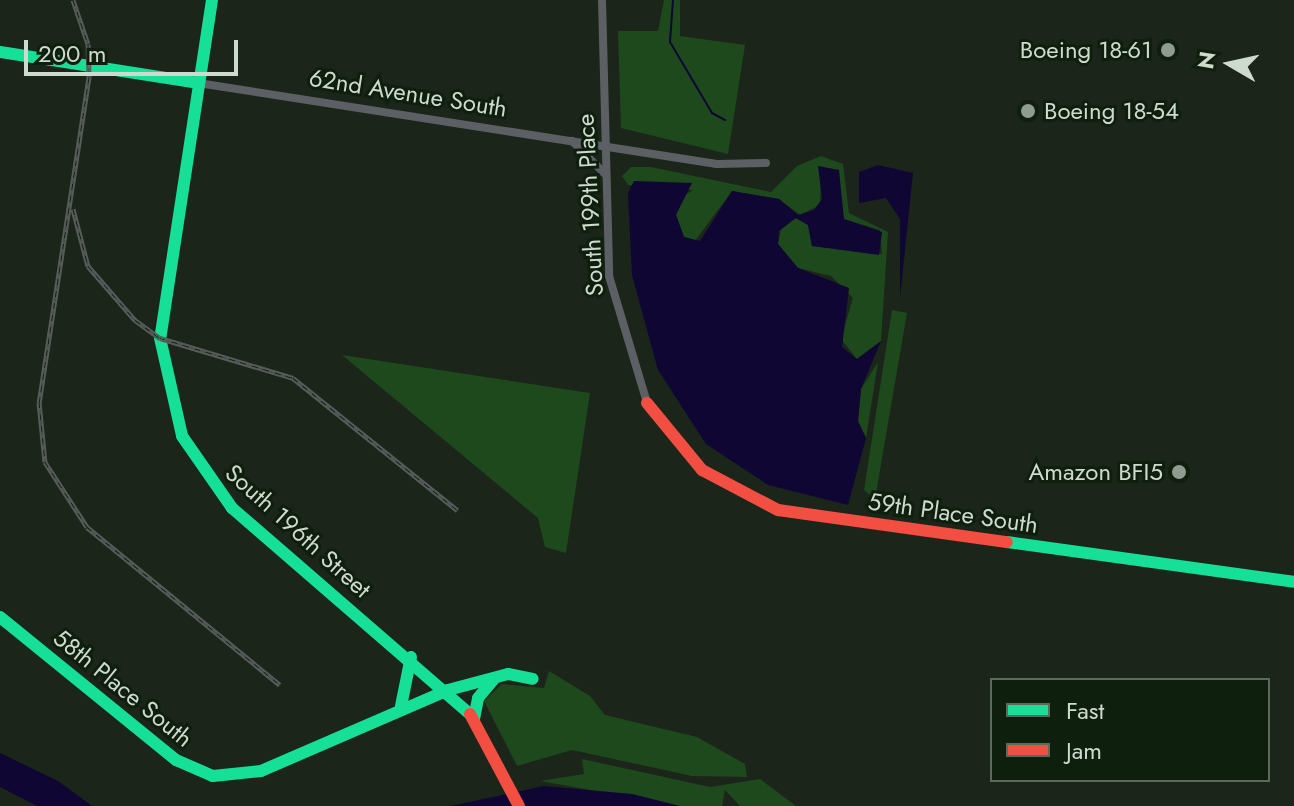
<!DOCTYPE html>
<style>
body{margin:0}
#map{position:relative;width:1294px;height:806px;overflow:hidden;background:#1b251a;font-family:Jost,sans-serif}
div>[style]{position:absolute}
.green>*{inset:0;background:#1e491c}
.water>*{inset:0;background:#0f0634}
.stream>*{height:2px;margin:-1px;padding:0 1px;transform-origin:1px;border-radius:1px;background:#0f0634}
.street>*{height:8px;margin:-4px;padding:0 4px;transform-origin:4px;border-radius:4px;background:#5c6065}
.fast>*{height:12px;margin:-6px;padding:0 6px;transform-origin:6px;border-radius:6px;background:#16e098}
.jam>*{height:12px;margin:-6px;padding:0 6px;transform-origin:6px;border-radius:6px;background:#f24e42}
.rail>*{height:5px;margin-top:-2.5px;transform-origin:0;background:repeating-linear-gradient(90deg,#0e1f0d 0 6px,#575c5b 0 12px);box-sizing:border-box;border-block:2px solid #575c5b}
.dots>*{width:22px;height:22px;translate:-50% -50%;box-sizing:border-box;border:4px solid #0e1f0d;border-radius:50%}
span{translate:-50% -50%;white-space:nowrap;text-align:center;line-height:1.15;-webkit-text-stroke:6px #0e1f0d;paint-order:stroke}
.poi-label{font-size:24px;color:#cfdace}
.right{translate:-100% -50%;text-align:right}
.left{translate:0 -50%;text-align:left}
.street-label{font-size:24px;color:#cfdace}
.legend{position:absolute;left:990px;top:678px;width:280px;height:104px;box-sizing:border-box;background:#0e1f0d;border:2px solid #5b6a5a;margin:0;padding:10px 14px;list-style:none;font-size:24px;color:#cfdace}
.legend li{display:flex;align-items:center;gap:16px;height:40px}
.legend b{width:40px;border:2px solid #5b6a5a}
.north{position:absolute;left:1190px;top:24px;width:80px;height:80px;-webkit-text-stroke:6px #0e1f0d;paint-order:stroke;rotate:279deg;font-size:22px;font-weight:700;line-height:32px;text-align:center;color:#cfdace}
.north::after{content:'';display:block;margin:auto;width:28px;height:36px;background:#cfdace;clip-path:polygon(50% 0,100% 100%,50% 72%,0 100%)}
.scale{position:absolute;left:24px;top:40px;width:214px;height:36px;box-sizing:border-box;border:4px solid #cfdace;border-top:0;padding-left:10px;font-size:24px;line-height:28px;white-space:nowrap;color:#cfdace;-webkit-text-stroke:6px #0e1f0d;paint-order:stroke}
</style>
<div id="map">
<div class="green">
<i style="clip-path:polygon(664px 0,680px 0,680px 36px,745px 45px,728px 154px,621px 128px,618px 31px,658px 31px)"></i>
<i style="clip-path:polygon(821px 156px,843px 164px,849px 213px,888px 232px,881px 341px,857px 359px,841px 339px,853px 298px,831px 276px,798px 268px,778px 244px,782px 225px,796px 218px,808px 225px,812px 246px,882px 254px,880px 230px,844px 219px,821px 182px,820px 205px,800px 215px,779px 199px,732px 191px,695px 241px,684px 237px,676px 215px,678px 199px,693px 190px,628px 185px,622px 176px,631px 167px,651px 167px,771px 192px,797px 166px)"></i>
<i style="clip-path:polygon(892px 310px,907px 313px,875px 499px,864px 490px)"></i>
<i style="clip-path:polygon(342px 355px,590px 393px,566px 553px,545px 547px,538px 518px)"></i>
<i style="clip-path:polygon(878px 362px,866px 438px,858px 421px,861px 389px)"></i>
<i style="clip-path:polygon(549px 671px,590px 696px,605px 715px,697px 737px,745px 764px,747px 777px,692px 776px,572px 750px,517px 766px,484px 701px,502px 684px,544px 688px)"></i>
<i style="clip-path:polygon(582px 759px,710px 787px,760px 779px,796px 806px,740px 806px,725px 790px,722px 806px,680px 806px,540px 781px,584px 774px)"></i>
</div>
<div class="water">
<i style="clip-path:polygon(878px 165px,913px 173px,900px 298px,900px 219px,886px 198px,859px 203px,859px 172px)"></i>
<i style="clip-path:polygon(818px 166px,839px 170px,844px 219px,882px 232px,879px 255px,812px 246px,808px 225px,796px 218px,779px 231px,778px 244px,798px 268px,849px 288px,842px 347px,857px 359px,881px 341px,861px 389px,858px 421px,866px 438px,848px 505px,768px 485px,706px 444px,658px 370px,632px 275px,628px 193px,634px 181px,692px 183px,676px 215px,684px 237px,700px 241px,732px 191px,779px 199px,798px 215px,814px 210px,822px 199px)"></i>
<i style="clip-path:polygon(0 753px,58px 781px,92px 806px,37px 806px,0 787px)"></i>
<i style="clip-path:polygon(544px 786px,632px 794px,680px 806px,451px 806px)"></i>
</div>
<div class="stream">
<i style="left:673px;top:0;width:42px;rotate:94.1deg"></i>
<i style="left:670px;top:42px;width:82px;rotate:59.4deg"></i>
<i style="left:712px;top:113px;width:15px;rotate:28deg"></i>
</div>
<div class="street">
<i style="left:602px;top:0;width:276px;rotate:88.5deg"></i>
<i style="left:609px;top:276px;width:133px;rotate:73.3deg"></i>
<i style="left:198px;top:83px;width:525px;rotate:8.87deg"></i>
<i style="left:717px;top:164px;width:49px;rotate:-1.2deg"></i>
<i style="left:572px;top:141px;width:48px;rotate:45deg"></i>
</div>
<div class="fast">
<i style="left:212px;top:0;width:342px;rotate:98.7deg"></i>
<i style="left:160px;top:338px;width:100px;rotate:77.3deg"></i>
<i style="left:182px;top:436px;width:88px;rotate:55.2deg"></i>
<i style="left:232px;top:508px;width:315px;rotate:40.9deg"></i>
<i style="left:0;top:52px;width:200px;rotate:8.9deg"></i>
<i style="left:1007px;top:542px;width:290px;rotate:7.9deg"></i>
<i style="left:0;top:617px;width:227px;rotate:39.1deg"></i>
<i style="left:176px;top:760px;width:40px;rotate:23.4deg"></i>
<i style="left:213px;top:776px;width:48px;rotate:-5.9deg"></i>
<i style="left:261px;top:771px;width:204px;rotate:-23.4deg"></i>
<i style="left:448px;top:690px;width:62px;rotate:-14.9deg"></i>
<i style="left:508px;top:674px;width:25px;rotate:11deg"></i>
<i style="left:401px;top:706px;width:50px;rotate:-78.5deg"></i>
<i style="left:474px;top:719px;width:21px;rotate:-79deg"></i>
<i style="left:478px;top:698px;width:26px;rotate:-50deg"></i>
</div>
<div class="jam">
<i style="left:647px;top:403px;width:87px;rotate:50.6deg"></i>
<i style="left:702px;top:470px;width:86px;rotate:27.8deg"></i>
<i style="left:778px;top:510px;width:231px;rotate:8deg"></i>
<i style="left:470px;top:714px;width:104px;rotate:62deg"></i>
</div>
<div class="rail">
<i style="left:73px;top:0;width:46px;rotate:71.2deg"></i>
<i style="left:88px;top:44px;width:33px;rotate:88deg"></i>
<i style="left:89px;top:77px;width:329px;rotate:98.7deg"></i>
<i style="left:39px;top:402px;width:60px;rotate:84.3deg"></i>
<i style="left:45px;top:462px;width:77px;rotate:57.1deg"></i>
<i style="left:87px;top:527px;width:249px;rotate:39.3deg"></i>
<i style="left:73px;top:209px;width:59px;rotate:75.3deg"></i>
<i style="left:88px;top:266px;width:72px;rotate:49deg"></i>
<i style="left:135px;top:320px;width:31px;rotate:36deg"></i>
<i style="left:160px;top:338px;width:139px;rotate:16.7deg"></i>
<i style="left:293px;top:378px;width:211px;rotate:38.8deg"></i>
</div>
<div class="dots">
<i style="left:1168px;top:50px;background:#909b8f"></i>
<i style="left:1028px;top:111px;background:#909b8f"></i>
<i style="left:1179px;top:472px;background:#909b8f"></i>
</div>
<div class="poi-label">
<span class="right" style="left:1152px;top:50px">Boeing 18-61</span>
<span class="left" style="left:1044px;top:111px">Boeing 18-54</span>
<span class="right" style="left:1163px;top:472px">Amazon BFI5</span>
</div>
<div class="street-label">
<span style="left:408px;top:93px;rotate:9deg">62nd Avenue South</span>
<span style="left:590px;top:205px;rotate:-93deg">South 199th Place</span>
<span style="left:953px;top:513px;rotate:8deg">59th Place South</span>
<span style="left:298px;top:531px;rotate:42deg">South 196th Street</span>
<span style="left:123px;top:688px;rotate:39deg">58th Place South</span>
</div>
<ul class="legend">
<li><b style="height:10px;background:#16e098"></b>Fast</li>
<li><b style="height:10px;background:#f24e42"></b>Jam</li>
</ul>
<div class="north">N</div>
<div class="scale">200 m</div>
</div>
